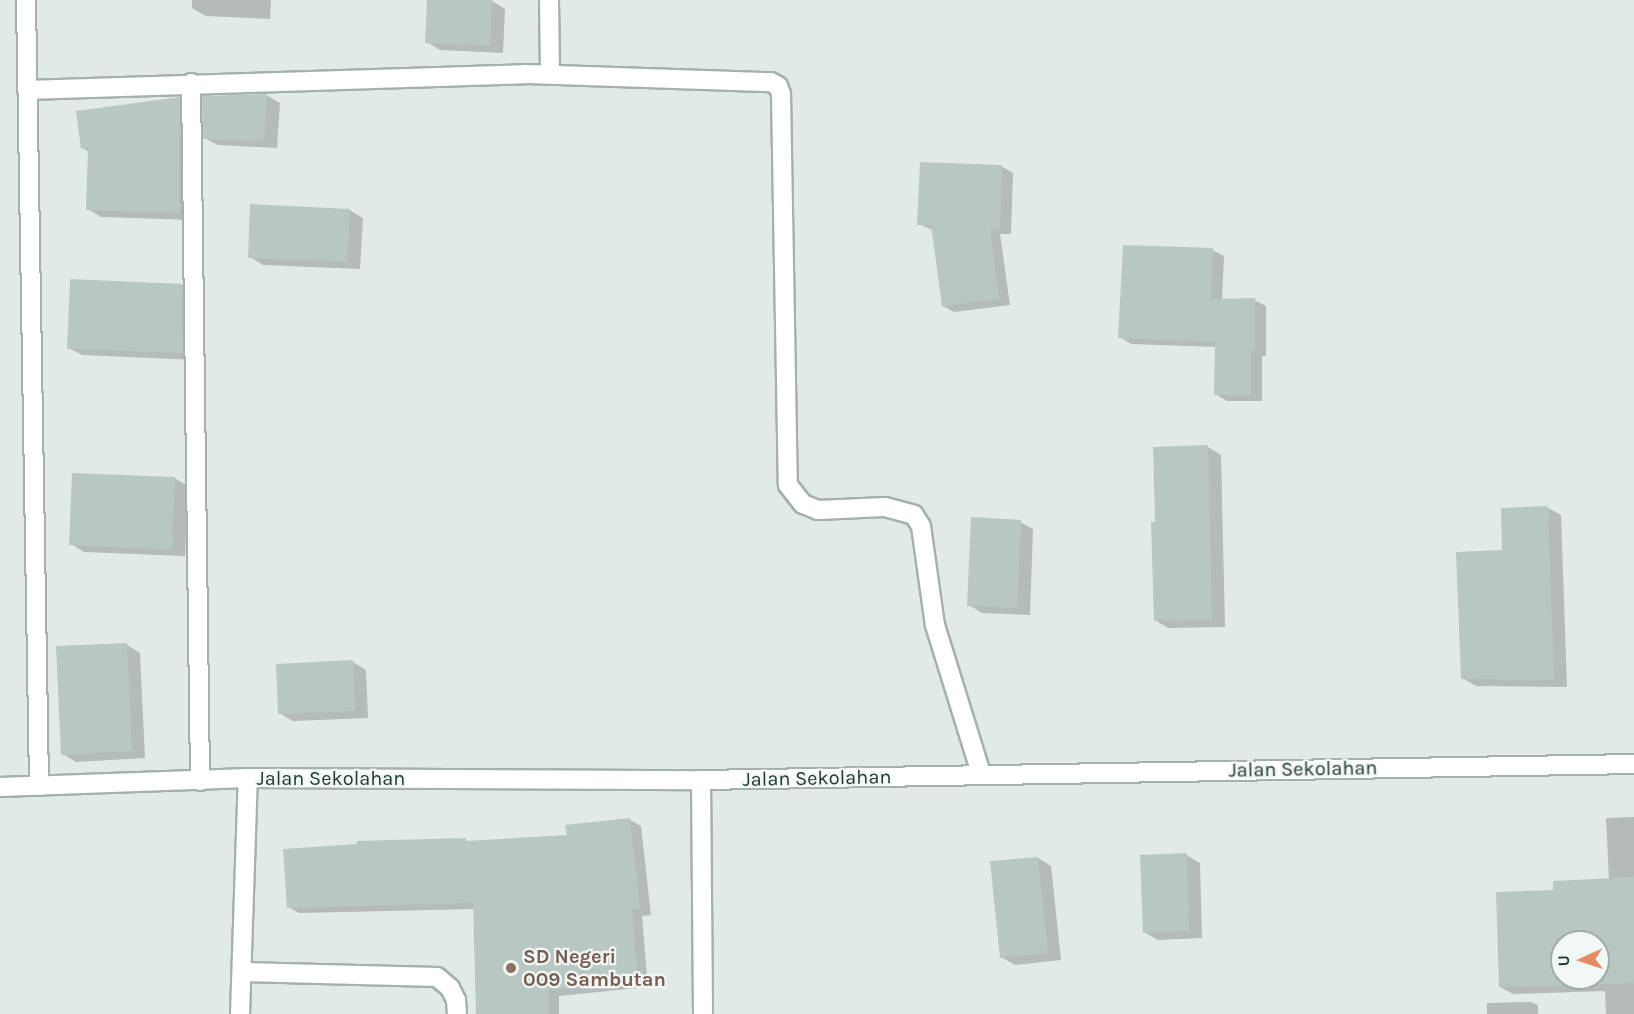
<!DOCTYPE html>
<style>
body{margin:0}
#map{position:relative;width:1634px;height:1014px;overflow:hidden;background:#e1eae6;font-family:Karla,sans-serif}
div>[style]{position:absolute}
.shadow>*{inset:0;background:#0003}
.building>*{inset:0;background:#b9c7c2}
.roads{filter:drop-shadow(2px 0 #a4b1ad) drop-shadow(-2px 0 #a4b1ad) drop-shadow(0 2px #a4b1ad) drop-shadow(0 -2px #a4b1ad)}
.street>*{height:18px;margin:-9px;padding:0 9px;transform-origin:9px;border-radius:9px;background:#fff}
.dots>*{width:16px;height:16px;translate:-50% -50%;box-sizing:border-box;border:3px solid #f1f7f4;border-radius:50%}
span{translate:-50% -50%;white-space:nowrap;text-align:center;line-height:1.15;-webkit-text-stroke:4.5px #f1f7f4;paint-order:stroke}
.street-label{font-size:20px;color:#233934}
.education-label{font-size:20px;color:#785e54;font-weight:700}
.left{translate:0 -50%;text-align:left}
.north{position:absolute;left:1550px;top:930px;width:60px;height:60px;box-sizing:border-box;background:#f1f7f4;border:2px solid #9faba7;border-radius:50%;rotate:267deg;font-size:16px;font-weight:700;line-height:24px;text-align:center;color:#233934}
.north::after{content:'';display:block;margin:auto;width:21px;height:27px;background:#e58b64;clip-path:polygon(50% 0,100% 100%,50% 72%,0 100%)}
</style>
<div id="map">
<div class="shadow">
<i style="clip-path:polygon(192px 0,271px 0,270px 19px,206px 16px,192px 8px)"></i>
<i style="clip-path:polygon(429px 0,492px 1px,505px 9px,503px 53px,440px 50px,427px 42px)"></i>
<i style="clip-path:polygon(266px 95px,280px 103px,277px 148px,218px 145px,204px 138px)"></i>
<i style="clip-path:polygon(180px 99px,193px 106px,192px 220px,101px 217px,88px 209px,89px 152px,83px 148px)"></i>
<i style="clip-path:polygon(1001px 166px,1013px 173px,1011px 234px,1000px 234px,1010px 305px,954px 312px,943px 306px,933px 230px,919px 224px)"></i>
<i style="clip-path:polygon(349px 210px,363px 218px,360px 269px,263px 265px,250px 257px)"></i>
<i style="clip-path:polygon(1212px 250px,1224px 256px,1222px 300px,1254px 300px,1266px 306px,1266px 356px,1262px 356px,1262px 401px,1227px 401px,1215px 394px,1216px 347px,1131px 344px,1120px 337px)"></i>
<i style="clip-path:polygon(182px 285px,195px 293px,196px 360px,82px 355px,69px 348px)"></i>
<i style="clip-path:polygon(1208px 447px,1221px 455px,1225px 627px,1168px 628px,1155px 620px,1156px 523px)"></i>
<i style="clip-path:polygon(174px 478px,188px 486px,185px 556px,84px 552px,71px 544px)"></i>
<i style="clip-path:polygon(1548px 508px,1561px 515px,1567px 687px,1476px 686px,1462px 678px,1504px 552px)"></i>
<i style="clip-path:polygon(1020px 522px,1033px 529px,1030px 615px,982px 613px,969px 605px)"></i>
<i style="clip-path:polygon(127px 645px,140px 653px,145px 758px,76px 762px,63px 754px)"></i>
<i style="clip-path:polygon(353px 662px,366px 670px,368px 718px,293px 721px,279px 713px)"></i>
<i style="clip-path:polygon(evenodd,1634px 817px,1634px 1014px,1606px 1014px,1605px 991px,1513px 994px,1500px 987px,1554px 891px,1609px 880px,1606px 818px,1634px 817px,1562px 942px,1598px 942px,1598px 978px,1562px 978px,1562px 942px)"></i>
<i style="clip-path:polygon(630px 820px,641px 826px,651px 915px,642px 916px,648px 987px,559px 996px,559px 1014px,478px 1014px,475px 909px,299px 913px,288px 907px,466px 840px,471px 843px,568px 836px)"></i>
<i style="clip-path:polygon(1186px 855px,1200px 863px,1202px 938px,1158px 940px,1144px 932px)"></i>
<i style="clip-path:polygon(1038px 858px,1051px 866px,1061px 960px,1015px 965px,1001px 957px)"></i>
<i style="clip-path:polygon(1531px 1002px,1538px 1005px,1538px 1014px,1487px 1014px,1487px 1003px)"></i>
</div>
<div class="building">
<i style="clip-path:polygon(427px 0,492px 0,490px 46px,425px 43px)"></i>
<i style="clip-path:polygon(267px 94px,264px 141px,203px 139px,202px 96px)"></i>
<i style="clip-path:polygon(180px 97px,179px 213px,86px 210px,88px 148px,81px 149px,76px 111px)"></i>
<i style="clip-path:polygon(920px 162px,1002px 165px,1000px 229px,990px 228px,999px 299px,942px 306px,931px 225px,917px 225px)"></i>
<i style="clip-path:polygon(250px 204px,350px 209px,347px 262px,248px 258px)"></i>
<i style="clip-path:polygon(1123px 245px,1213px 248px,1211px 299px,1255px 298px,1255px 351px,1251px 351px,1251px 395px,1214px 395px,1215px 342px,1118px 338px)"></i>
<i style="clip-path:polygon(70px 279px,182px 284px,183px 353px,67px 349px)"></i>
<i style="clip-path:polygon(1208px 445px,1212px 620px,1154px 621px,1151px 522px,1155px 522px,1153px 447px)"></i>
<i style="clip-path:polygon(72px 473px,175px 477px,172px 550px,69px 545px)"></i>
<i style="clip-path:polygon(1548px 506px,1554px 680px,1461px 679px,1456px 552px,1502px 550px,1501px 508px)"></i>
<i style="clip-path:polygon(971px 517px,1021px 520px,1017px 608px,967px 606px)"></i>
<i style="clip-path:polygon(127px 643px,132px 751px,61px 755px,56px 646px)"></i>
<i style="clip-path:polygon(353px 660px,355px 711px,278px 714px,276px 664px)"></i>
<i style="clip-path:polygon(630px 818px,640px 909px,632px 910px,638px 982px,549px 990px,549px 1014px,476px 1014px,473px 903px,287px 908px,283px 849px,357px 844px,357px 841px,466px 838px,466px 841px,567px 835px,565px 825px)"></i>
<i style="clip-path:polygon(1187px 853px,1189px 931px,1143px 933px,1140px 855px)"></i>
<i style="clip-path:polygon(1038px 857px,1048px 953px,1000px 958px,990px 861px)"></i>
<i style="clip-path:polygon(evenodd,1634px 877px,1634px 983px,1499px 987px,1496px 892px,1553px 890px,1553px 881px,1634px 877px,1562px 942px,1598px 942px,1598px 978px,1562px 978px,1562px 942px)"></i>
</div>
<div class="roads">
<div class="street">
<i style="left:26px;top:0;width:786px;rotate:89.05deg"></i>
<i style="left:549px;top:0;width:74px;rotate:89.2deg"></i>
<i style="left:191px;top:83px;width:698px;rotate:89.26deg"></i>
<i style="left:27px;top:90px;width:498px;rotate:-1.8deg"></i>
<i style="left:525px;top:74px;width:246px;rotate:1.9deg"></i>
<i style="left:771px;top:82px;width:8px;rotate:30deg"></i>
<i style="left:778px;top:86px;width:9px;rotate:69deg"></i>
<i style="left:781px;top:94px;width:391px;rotate:89deg"></i>
<i style="left:788px;top:485px;width:24px;rotate:52deg"></i>
<i style="left:803px;top:504px;width:16px;rotate:22deg"></i>
<i style="left:818px;top:510px;width:67px;rotate:-2.6deg"></i>
<i style="left:885px;top:507px;width:30px;rotate:15deg"></i>
<i style="left:914px;top:515px;width:13px;rotate:58deg"></i>
<i style="left:921px;top:526px;width:100px;rotate:82deg"></i>
<i style="left:935px;top:625px;width:156px;rotate:72.8deg"></i>
<i style="left:701px;top:780px;width:234px;rotate:89.5deg"></i>
<i style="left:0;top:787px;width:248px;rotate:-2.1deg"></i>
<i style="left:248px;top:778px;width:453px;rotate:0.3deg"></i>
<i style="left:701px;top:780px;width:933px;rotate:-0.98deg"></i>
<i style="left:243px;top:972px;width:194px;rotate:1.5deg"></i>
<i style="left:437px;top:977px;width:17px;rotate:40deg"></i>
<i style="left:450px;top:988px;width:13px;rotate:63deg"></i>
<i style="left:456px;top:1000px;width:14px;rotate:86deg"></i>
<i style="left:240px;top:1014px;width:236px;rotate:-88.1deg"></i>
</div>
</div>
<div class="dots">
<i style="left:511px;top:968px;background:#8d6e63"></i>
</div>
<div class="street-label">
<span style="left:1303px;top:769px;rotate:-1deg">Jalan Sekolahan</span>
<span style="left:331px;top:778px">Jalan Sekolahan</span>
<span style="left:817px;top:778px;rotate:-1deg">Jalan Sekolahan</span>
</div>
<div class="education-label">
<span class="left" style="left:523px;top:968px">SD Negeri<br>009 Sambutan</span>
</div>
<div class="north">U</div>
</div>
